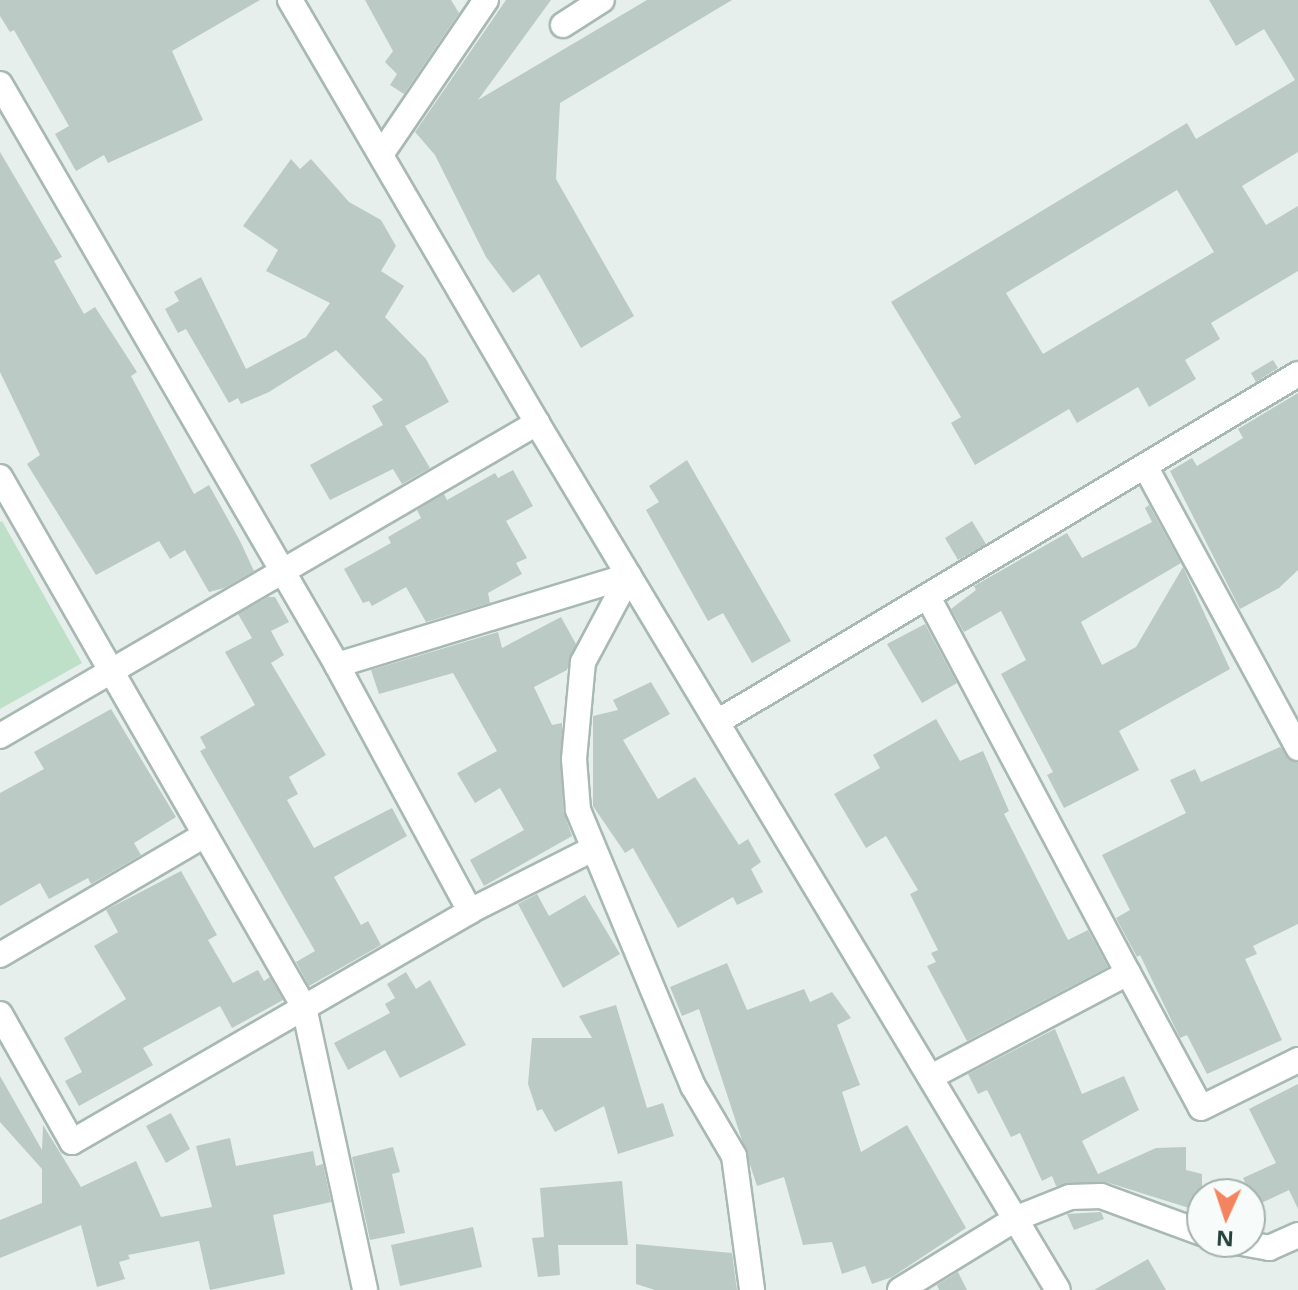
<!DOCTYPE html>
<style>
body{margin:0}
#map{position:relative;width:1298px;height:1290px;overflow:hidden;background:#e6efeb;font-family:"Noto Sans",sans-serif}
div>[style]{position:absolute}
.green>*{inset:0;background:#bfe0c8}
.building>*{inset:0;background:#bbcac4}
.roads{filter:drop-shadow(2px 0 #a8b8b2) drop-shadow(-2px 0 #a8b8b2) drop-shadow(0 2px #a8b8b2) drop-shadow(0 -2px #a8b8b2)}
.minor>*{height:24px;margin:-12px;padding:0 12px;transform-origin:12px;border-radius:12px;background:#fff}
span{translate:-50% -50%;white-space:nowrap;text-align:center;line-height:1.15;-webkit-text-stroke:6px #f7fbf9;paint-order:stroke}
.north{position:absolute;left:1186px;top:1178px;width:80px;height:80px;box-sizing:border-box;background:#f7fbf9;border:2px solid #a3b1ad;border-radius:50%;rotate:183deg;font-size:22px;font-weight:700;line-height:32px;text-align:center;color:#24423a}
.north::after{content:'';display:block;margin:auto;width:28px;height:36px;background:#f4845f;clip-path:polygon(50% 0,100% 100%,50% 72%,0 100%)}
</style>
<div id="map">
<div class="green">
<i style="clip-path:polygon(2px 521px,82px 663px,0 709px,0 522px)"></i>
</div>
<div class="building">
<i style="clip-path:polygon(0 0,260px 0,172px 51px,203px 120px,108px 163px,104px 155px,76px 171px,55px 134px,69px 126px,14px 30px,10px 32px,0 16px)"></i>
<i style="clip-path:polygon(365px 0,451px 0,459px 13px,404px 94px,390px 85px,397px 74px,385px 62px,393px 51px)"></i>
<i style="clip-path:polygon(506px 0,551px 0,478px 100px,647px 0,732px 0,560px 103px,556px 179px,634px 316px,581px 348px,539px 274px,513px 293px,486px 257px,435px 155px,415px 132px)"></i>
<i style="clip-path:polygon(evenodd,1209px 0,1298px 0,1298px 152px,1242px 186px,1266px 225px,1298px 206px,1298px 271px,1211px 323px,1220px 339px,1185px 360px,1196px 379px,1149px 407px,1138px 387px,1077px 423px,1069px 409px,975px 465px,951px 423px,961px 417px,891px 302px,1187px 123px,1196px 139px,1295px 80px,1264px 29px,1236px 46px,1209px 0,1177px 190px,1214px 252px,1043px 354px,1006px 293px,1177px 190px)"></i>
<i style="clip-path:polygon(0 152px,62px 257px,54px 261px,84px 314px,95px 307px,137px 372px,131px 376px,194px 494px,209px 485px,240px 541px,254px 571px,224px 588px,209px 592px,185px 550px,170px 559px,159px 541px,96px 575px,27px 464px,40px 455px,0 372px)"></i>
<i style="clip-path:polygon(291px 159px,300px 169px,311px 159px,349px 202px,381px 220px,396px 246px,381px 271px,404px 286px,385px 317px,426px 359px,449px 402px,405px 426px,430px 468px,402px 484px,393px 469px,330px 500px,310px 465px,383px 425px,372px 406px,383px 400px,336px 350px,269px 392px,241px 404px,238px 398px,229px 403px,186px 329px,178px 333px,165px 309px,179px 301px,174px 292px,201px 277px,246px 369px,306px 337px,330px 303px,266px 271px,278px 250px,243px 226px)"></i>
<i style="clip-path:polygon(1273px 360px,1278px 368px,1256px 382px,1251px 373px)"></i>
<i style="clip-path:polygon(1298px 393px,1298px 570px,1279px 588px,1240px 609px,1170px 471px,1192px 458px,1197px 466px,1243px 438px,1238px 429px)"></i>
<i style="clip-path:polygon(687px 460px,791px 641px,752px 663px,723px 613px,708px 621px,646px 510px,659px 502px,649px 486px)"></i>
<i style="clip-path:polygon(513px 470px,533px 506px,506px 521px,527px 558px,516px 563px,522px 574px,488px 593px,490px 603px,426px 622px,406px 587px,372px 606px,369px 601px,363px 603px,344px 569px,391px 543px,388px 537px,421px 518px,417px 510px,444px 494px,447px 500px,495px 473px,498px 478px)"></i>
<i style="clip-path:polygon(1149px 505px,1181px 563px,1081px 622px,1102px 665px,1136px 647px,1183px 567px,1230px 669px,1119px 731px,1139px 770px,1064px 808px,1047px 775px,1053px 772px,1001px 674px,1026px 660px,1001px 611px,964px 632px,951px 609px,976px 590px,974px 586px,1067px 533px,1082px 558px,1152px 522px,1145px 508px)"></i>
<i style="clip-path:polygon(972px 521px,986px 544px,958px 560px,945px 538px)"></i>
<i style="clip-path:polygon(268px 597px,275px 597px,289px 622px,271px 631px,284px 655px,271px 663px,326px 755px,289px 777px,298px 794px,287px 800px,314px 848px,392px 808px,407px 836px,334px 877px,361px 925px,368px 921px,381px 945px,309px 986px,296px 962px,315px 951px,200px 751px,206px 748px,200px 737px,255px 705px,225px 652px,252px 638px,238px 614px)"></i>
<i style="clip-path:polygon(561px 617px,576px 644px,567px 670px,534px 687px,552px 725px,562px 723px,563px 811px,572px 836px,484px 886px,470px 860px,524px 830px,500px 788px,475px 803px,457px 773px,497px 751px,453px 673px,379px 694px,371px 670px,498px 632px,502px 648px)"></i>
<i style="clip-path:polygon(925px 624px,957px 683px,922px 703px,887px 644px)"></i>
<i style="clip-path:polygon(651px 682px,670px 714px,623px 740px,658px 799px,695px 777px,739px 845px,748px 839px,761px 862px,751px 869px,763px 892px,737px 905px,733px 897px,678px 928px,633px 848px,625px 853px,593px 806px,593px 716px,618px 710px,613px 700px)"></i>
<i style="clip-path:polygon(111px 709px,176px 817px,134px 843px,141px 855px,91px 884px,88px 878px,49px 899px,40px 883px,0 906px,0 793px,44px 769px,34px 752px)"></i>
<i style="clip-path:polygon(936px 719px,960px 761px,983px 751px,1009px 811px,1004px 814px,1068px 940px,1088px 930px,1108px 967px,967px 1041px,927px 966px,936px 962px,931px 953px,938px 950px,910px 894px,918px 890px,886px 836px,866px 848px,834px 794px,880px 768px,873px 755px)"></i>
<i style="clip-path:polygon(1280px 747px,1298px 763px,1298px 924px,1253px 946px,1257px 954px,1245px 959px,1282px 1040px,1207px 1074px,1187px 1035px,1180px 1038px,1140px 955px,1137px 957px,1116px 918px,1130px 910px,1102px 855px,1186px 813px,1170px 780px,1195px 769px,1201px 782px)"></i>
<i style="clip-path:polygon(181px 871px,217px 935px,208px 940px,233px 983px,258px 970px,264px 981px,270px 977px,283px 1000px,232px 1028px,220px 1006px,143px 1048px,153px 1065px,79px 1106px,65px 1081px,82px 1072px,64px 1038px,126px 999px,94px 946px,118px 932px,106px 910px)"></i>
<i style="clip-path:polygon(537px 894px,549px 916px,585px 895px,620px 954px,563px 988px,518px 904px)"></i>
<i style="clip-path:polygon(727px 963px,747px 1010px,804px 989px,810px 1002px,832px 992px,851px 1018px,837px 1025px,860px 1085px,842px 1092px,861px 1152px,907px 1125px,966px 1228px,892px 1277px,872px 1284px,865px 1266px,842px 1274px,832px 1242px,803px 1245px,784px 1177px,757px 1186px,699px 1009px,682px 1016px,670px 987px)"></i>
<i style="clip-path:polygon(406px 972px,416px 989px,430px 980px,466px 1045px,400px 1078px,385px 1050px,348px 1070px,334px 1043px,390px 1013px,385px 1004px,395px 998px,387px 984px)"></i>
<i style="clip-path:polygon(616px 1005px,647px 1108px,663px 1103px,674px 1136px,618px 1154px,604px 1106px,555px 1132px,542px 1109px,537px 1111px,528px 1084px,532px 1038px,592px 1038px,579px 1016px)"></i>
<i style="clip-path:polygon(1055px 1029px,1082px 1094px,1124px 1076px,1139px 1110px,1082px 1141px,1098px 1174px,1156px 1148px,1186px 1147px,1186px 1170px,1202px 1174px,1202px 1212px,1106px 1182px,1056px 1186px,1052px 1176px,1042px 1181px,1020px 1133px,1011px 1137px,987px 1090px,978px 1094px,968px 1074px)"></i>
<i style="clip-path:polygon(0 1076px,42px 1150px,43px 1125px,81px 1187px,136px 1161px,161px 1217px,212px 1207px,196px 1146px,230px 1138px,236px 1166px,313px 1151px,316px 1166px,323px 1164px,331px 1202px,273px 1215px,285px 1274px,210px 1290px,199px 1241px,128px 1255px,130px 1259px,119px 1262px,125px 1279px,97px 1287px,81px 1225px,0 1258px,0 1220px,42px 1203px,42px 1169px,0 1122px)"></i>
<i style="clip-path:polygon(1298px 1084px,1298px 1209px,1289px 1190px,1255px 1206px,1243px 1178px,1276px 1163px,1249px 1109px)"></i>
<i style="clip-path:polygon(171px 1113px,190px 1149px,166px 1163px,146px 1126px)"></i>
<i style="clip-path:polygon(393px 1147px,400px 1172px,392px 1174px,405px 1233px,370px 1240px,352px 1157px)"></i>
<i style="clip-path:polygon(622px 1181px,628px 1245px,558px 1245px,560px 1275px,538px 1277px,532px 1238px,544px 1237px,540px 1188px)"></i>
<i style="clip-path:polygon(1101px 1212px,1104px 1219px,1074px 1230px,1067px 1214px)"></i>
<i style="clip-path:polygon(473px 1227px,482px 1267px,400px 1286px,391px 1245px)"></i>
<i style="clip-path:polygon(636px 1244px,732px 1253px,737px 1290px,655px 1290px,636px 1284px)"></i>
<i style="clip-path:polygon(1148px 1259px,1166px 1290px,1094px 1290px)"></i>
<i style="clip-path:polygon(958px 1272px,967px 1290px,939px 1290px,937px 1285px)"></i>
</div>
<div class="roads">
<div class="minor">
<i style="left:290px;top:0;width:490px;rotate:59.7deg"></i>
<i style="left:537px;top:423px;width:1011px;rotate:59deg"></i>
<i style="left:563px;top:25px;width:46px;rotate:-32.7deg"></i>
<i style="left:0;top:84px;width:672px;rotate:59.88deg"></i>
<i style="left:337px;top:665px;width:280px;rotate:61.6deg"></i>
<i style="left:382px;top:153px;width:185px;rotate:-55.8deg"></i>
<i style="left:1145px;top:466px;width:321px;rotate:61.5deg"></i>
<i style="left:0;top:477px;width:611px;rotate:60.16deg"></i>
<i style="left:304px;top:1007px;width:289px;rotate:77.8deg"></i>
<i style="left:928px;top:597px;width:426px;rotate:62deg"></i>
<i style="left:1128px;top:973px;width:223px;rotate:152.2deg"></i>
<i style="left:337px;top:665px;width:305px;rotate:-17deg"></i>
<i style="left:629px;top:576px;width:98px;rotate:118.1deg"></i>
<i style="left:583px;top:662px;width:97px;rotate:95.3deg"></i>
<i style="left:574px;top:759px;width:51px;rotate:85.5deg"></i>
<i style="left:578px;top:810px;width:299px;rotate:67.4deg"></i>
<i style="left:693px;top:1086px;width:81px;rotate:59.6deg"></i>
<i style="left:734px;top:1156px;width:135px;rotate:82.3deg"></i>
<i style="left:719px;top:721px;width:675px;rotate:-30.93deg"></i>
<i style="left:0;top:736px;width:622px;rotate:-30.24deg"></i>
<i style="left:0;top:955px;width:235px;rotate:-30.4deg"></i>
<i style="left:1128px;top:973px;width:153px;rotate:61.6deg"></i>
<i style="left:1201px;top:1108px;width:108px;rotate:-26.3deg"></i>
<i style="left:0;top:1014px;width:147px;rotate:60.6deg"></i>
<i style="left:72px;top:1142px;width:460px;rotate:-30.1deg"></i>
<i style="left:470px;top:911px;width:136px;rotate:-26.8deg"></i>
<i style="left:1236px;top:1242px;width:34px;rotate:10deg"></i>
<i style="left:1269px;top:1248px;width:32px;rotate:-24deg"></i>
<i style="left:900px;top:1290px;width:137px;rotate:-31.6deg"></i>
<i style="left:1017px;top:1218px;width:57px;rotate:-21.6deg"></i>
<i style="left:1070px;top:1197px;width:31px;rotate:-2deg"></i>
<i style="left:1101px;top:1196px;width:108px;rotate:20.1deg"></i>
</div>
</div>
<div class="north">N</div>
</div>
